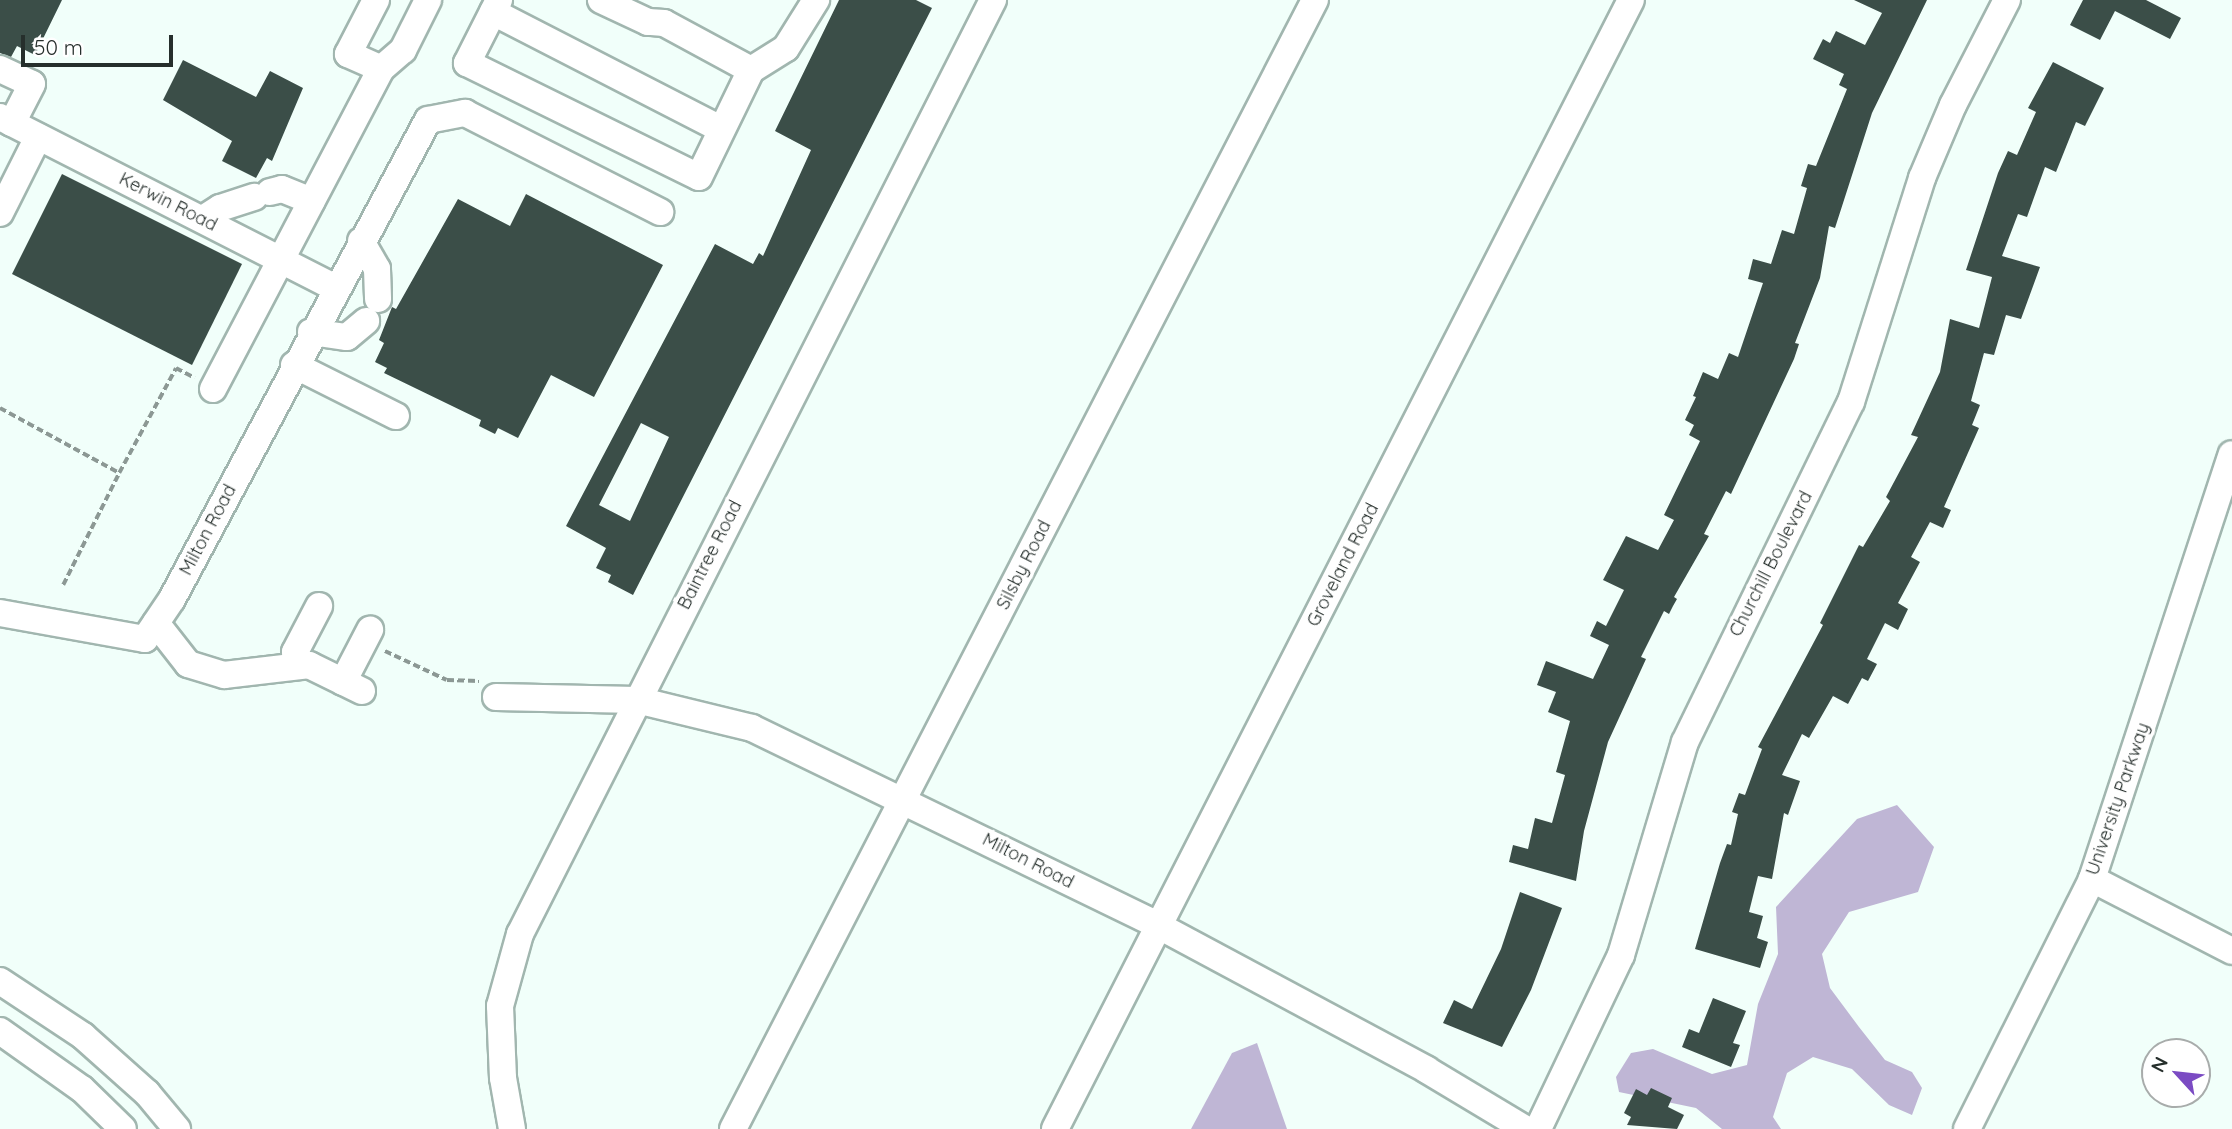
<!DOCTYPE html>
<style>
body{margin:0}
#map{position:relative;width:2232px;height:1129px;overflow:hidden;background:#f1fffa;font-family:Quicksand,sans-serif}
div>[style]{position:absolute}
.forest>*{inset:0;background:#bfb6d5}
.building>*{inset:0;background:#3b4e48}
.path>*{height:3.5px;margin-top:-1.75px;transform-origin:0;background:repeating-linear-gradient(90deg,#8c9894 0 7px,transparent 0 10.5px)}
.roads{filter:drop-shadow(2px 0 #a1b6af) drop-shadow(-2px 0 #a1b6af) drop-shadow(0 2px #a1b6af) drop-shadow(0 -2px #a1b6af)}
.minor>*{height:26px;margin:-13px;padding:0 13px;transform-origin:13px;border-radius:13px;background:#fff}
span{translate:-50% -50%;white-space:nowrap;text-align:center;line-height:1.15;-webkit-text-stroke:7px #fff;paint-order:stroke}
.street-label{font-size:18px;color:#262f2c}
.north{position:absolute;left:2141px;top:1038px;width:70px;height:70px;box-sizing:border-box;background:#fff;border:2px solid #a8acab;border-radius:50%;rotate:297deg;font-size:19px;font-weight:700;line-height:28px;text-align:center;color:#262f2c}
.north::after{content:'';display:block;margin:auto;width:24px;height:32px;background:#7b4bc3;clip-path:polygon(50% 0,100% 100%,50% 72%,0 100%)}
.scale{position:absolute;left:21px;top:35px;width:152px;height:32px;box-sizing:border-box;border:4px solid #262f2c;border-top:0;padding-left:9px;font-size:21px;line-height:24px;white-space:nowrap;color:#262f2c;-webkit-text-stroke:5px #fff;paint-order:stroke}
</style>
<div id="map">
<div class="forest">
<i style="clip-path:polygon(1897px 805px,1934px 847px,1918px 892px,1849px 912px,1822px 954px,1830px 988px,1859px 1027px,1885px 1060px,1912px 1072px,1922px 1088px,1912px 1115px,1889px 1105px,1852px 1069px,1813px 1057px,1787px 1073px,1773px 1117px,1781px 1129px,1722px 1129px,1696px 1108px,1619px 1092px,1616px 1077px,1631px 1053px,1653px 1049px,1712px 1074px,1747px 1065px,1758px 1004px,1778px 954px,1776px 907px,1857px 819px)"></i>
<i style="clip-path:polygon(1257px 1043px,1287px 1129px,1191px 1129px,1232px 1053px)"></i>
</div>
<div class="building">
<i style="clip-path:polygon(0 0,62px 0,35px 55px,17px 46px,11px 57px,0 53px)"></i>
<i style="clip-path:polygon(evenodd,839px 0,916px 0,932px 8px,633px 595px,608px 582px,611px 575px,596px 568px,606px 548px,566px 526px,715px 244px,753px 264px,759px 253px,763px 256px,811px 150px,775px 131px,839px 0,641px 423px,669px 437px,630px 521px,599px 505px,641px 423px)"></i>
<i style="clip-path:polygon(1854px 0,1927px 0,1872px 113px,1835px 228px,1829px 226px,1820px 278px,1795px 343px,1799px 344px,1794px 359px,1731px 494px,1726px 491px,1704px 534px,1709px 536px,1674px 597px,1677px 599px,1673px 606px,1669px 614px,1664px 611px,1641px 657px,1646px 659px,1608px 742px,1584px 831px,1576px 881px,1509px 862px,1513px 845px,1528px 849px,1535px 818px,1552px 823px,1565px 775px,1556px 772px,1570px 721px,1548px 712px,1556px 692px,1537px 685px,1546px 661px,1593px 679px,1609px 645px,1590px 636px,1597px 621px,1606px 626px,1624px 590px,1603px 580px,1626px 536px,1658px 550px,1674px 520px,1664px 515px,1700px 441px,1689px 435px,1694px 425px,1685px 420px,1696px 397px,1693px 396px,1703px 372px,1718px 379px,1729px 353px,1738px 357px,1763px 283px,1748px 279px,1753px 259px,1771px 264px,1782px 230px,1794px 234px,1807px 188px,1801px 186px,1808px 164px,1816px 166px,1847px 89px,1839px 85px,1844px 74px,1813px 59px,1823px 39px,1830px 43px,1836px 31px,1865px 45px,1882px 13px)"></i>
<i style="clip-path:polygon(2083px 0,2146px 0,2181px 18px,2170px 39px,2115px 11px,2100px 40px,2070px 25px)"></i>
<i style="clip-path:polygon(183px 60px,256px 97px,270px 71px,303px 88px,272px 161px,267px 158px,256px 178px,222px 161px,232px 141px,163px 100px)"></i>
<i style="clip-path:polygon(2053px 62px,2104px 88px,2085px 126px,2076px 122px,2056px 172px,2045px 167px,2027px 217px,2018px 214px,2002px 256px,2040px 267px,2021px 319px,2006px 315px,1994px 355px,1984px 353px,1971px 401px,1980px 405px,1972px 425px,1979px 428px,1944px 507px,1951px 510px,1943px 528px,1930px 522px,1911px 557px,1920px 562px,1898px 603px,1908px 609px,1898px 630px,1885px 623px,1867px 659px,1877px 664px,1868px 681px,1862px 678px,1848px 704px,1833px 696px,1809px 738px,1802px 734px,1782px 775px,1800px 781px,1788px 815px,1784px 813px,1772px 879px,1758px 876px,1749px 912px,1763px 916px,1757px 938px,1768px 942px,1760px 968px,1695px 949px,1720px 863px,1727px 844px,1731px 845px,1738px 814px,1732px 812px,1739px 793px,1745px 795px,1762px 749px,1758px 747px,1823px 625px,1820px 623px,1859px 545px,1863px 547px,1890px 501px,1886px 497px,1918px 437px,1911px 435px,1940px 372px,1950px 319px,1979px 328px,1992px 277px,1966px 270px,1998px 173px,2008px 151px,2017px 155px,2036px 112px,2028px 108px)"></i>
<i style="clip-path:polygon(62px 174px,242px 264px,192px 365px,12px 274px)"></i>
<i style="clip-path:polygon(526px 194px,663px 265px,594px 397px,551px 375px,518px 438px,498px 428px,495px 434px,479px 426px,481px 420px,384px 373px,387px 368px,375px 362px,384px 343px,379px 340px,392px 307px,396px 309px,458px 199px,510px 226px)"></i>
<i style="clip-path:polygon(1520px 892px,1562px 908px,1531px 990px,1502px 1047px,1443px 1023px,1454px 1000px,1472px 1009px,1501px 949px)"></i>
<i style="clip-path:polygon(1713px 998px,1746px 1011px,1733px 1043px,1740px 1045px,1731px 1067px,1682px 1047px,1689px 1029px,1699px 1033px)"></i>
<i style="clip-path:polygon(1651px 1088px,1672px 1098px,1668px 1107px,1684px 1115px,1677px 1129px,1627px 1125px,1631px 1117px,1624px 1113px,1636px 1089px,1647px 1095px)"></i>
</div>
<div class="path">
<i style="left:0;top:408px;width:136px;rotate:28.6deg"></i>
<i style="left:119px;top:473px;width:119px;rotate:-61.5deg"></i>
<i style="left:176px;top:368px;width:21px;rotate:28deg"></i>
<i style="left:63px;top:585px;width:125px;rotate:-63.4deg"></i>
<i style="left:385px;top:651px;width:68px;rotate:25.1deg"></i>
<i style="left:447px;top:680px;width:32px;rotate:2deg"></i>
</div>
<div class="roads">
<div class="minor">
<i style="left:376px;top:0;width:61px;rotate:117.4deg"></i>
<i style="left:348px;top:54px;width:36px;rotate:24deg"></i>
<i style="left:499px;top:0;width:71px;rotate:116.9deg"></i>
<i style="left:467px;top:63px;width:258px;rotate:26.2deg"></i>
<i style="left:699px;top:177px;width:119px;rotate:-64.1deg"></i>
<i style="left:751px;top:70px;width:99px;rotate:-151.6deg"></i>
<i style="left:664px;top:23px;width:16px;rotate:-176deg"></i>
<i style="left:648px;top:22px;width:52px;rotate:-154.9deg"></i>
<i style="left:493px;top:12px;width:256px;rotate:27.2deg"></i>
<i style="left:0;top:69px;width:35px;rotate:25deg"></i>
<i style="left:32px;top:84px;width:44px;rotate:117.1deg"></i>
<i style="left:751px;top:70px;width:41px;rotate:-32.2deg"></i>
<i style="left:786px;top:48px;width:57px;rotate:-58deg"></i>
<i style="left:0;top:117px;width:376px;rotate:27deg"></i>
<i style="left:270px;top:192px;width:12px;rotate:-14deg"></i>
<i style="left:282px;top:189px;width:32px;rotate:22deg"></i>
<i style="left:0;top:213px;width:85px;rotate:-63.4deg"></i>
<i style="left:203px;top:219px;width:20px;rotate:-33deg"></i>
<i style="left:220px;top:208px;width:36px;rotate:-18deg"></i>
<i style="left:361px;top:241px;width:32px;rotate:60deg"></i>
<i style="left:377px;top:269px;width:30px;rotate:88deg"></i>
<i style="left:311px;top:332px;width:36px;rotate:8deg"></i>
<i style="left:347px;top:337px;width:25px;rotate:-40deg"></i>
<i style="left:294px;top:365px;width:114px;rotate:26.6deg"></i>
<i style="left:213px;top:389px;width:361px;rotate:-62.3deg"></i>
<i style="left:381px;top:69px;width:29px;rotate:-41deg"></i>
<i style="left:403px;top:50px;width:56px;rotate:-63.4deg"></i>
<i style="left:0;top:613px;width:147px;rotate:10.2deg"></i>
<i style="left:145px;top:639px;width:48px;rotate:-56deg"></i>
<i style="left:172px;top:599px;width:543px;rotate:-61.88deg"></i>
<i style="left:428px;top:120px;width:38px;rotate:-11deg"></i>
<i style="left:465px;top:113px;width:219px;rotate:26.9deg"></i>
<i style="left:156px;top:623px;width:52px;rotate:52deg"></i>
<i style="left:188px;top:664px;width:38px;rotate:17deg"></i>
<i style="left:224px;top:675px;width:86px;rotate:-6.7deg"></i>
<i style="left:309px;top:665px;width:59px;rotate:26.1deg"></i>
<i style="left:297px;top:666px;width:14px;rotate:-98deg"></i>
<i style="left:295px;top:652px;width:52px;rotate:-62.4deg"></i>
<i style="left:343px;top:682px;width:59px;rotate:-62.6deg"></i>
<i style="left:496px;top:697px;width:141px;rotate:1.2deg"></i>
<i style="left:637px;top:700px;width:118px;rotate:13.7deg"></i>
<i style="left:752px;top:728px;width:453px;rotate:25.9deg"></i>
<i style="left:1159px;top:926px;width:304px;rotate:28.2deg"></i>
<i style="left:1427px;top:1070px;width:114px;rotate:31deg"></i>
<i style="left:2092px;top:879px;width:157px;rotate:27.2deg"></i>
<i style="left:0;top:981px;width:100px;rotate:33.5deg"></i>
<i style="left:83px;top:1036px;width:86px;rotate:41.7deg"></i>
<i style="left:147px;top:1093px;width:47px;rotate:50.2deg"></i>
<i style="left:0;top:1031px;width:100px;rotate:35.3deg"></i>
<i style="left:82px;top:1089px;width:57px;rotate:44.3deg"></i>
<i style="left:512px;top:1129px;width:52px;rotate:-100deg"></i>
<i style="left:503px;top:1078px;width:72px;rotate:-92.4deg"></i>
<i style="left:500px;top:1006px;width:75px;rotate:-74.5deg"></i>
<i style="left:520px;top:934px;width:1047px;rotate:-63.14deg"></i>
<i style="left:733px;top:1129px;width:1270px;rotate:-62.73deg"></i>
<i style="left:1055px;top:1129px;width:1267px;rotate:-62.97deg"></i>
<i style="left:1538px;top:1129px;width:193px;rotate:-64.5deg"></i>
<i style="left:1621px;top:955px;width:222px;rotate:-73.3deg"></i>
<i style="left:1685px;top:742px;width:378px;rotate:-64deg"></i>
<i style="left:1851px;top:402px;width:235px;rotate:-72.4deg"></i>
<i style="left:1922px;top:178px;width:79px;rotate:-67deg"></i>
<i style="left:1953px;top:105px;width:118px;rotate:-62.8deg"></i>
<i style="left:1967px;top:1129px;width:280px;rotate:-63.4deg"></i>
<i style="left:2092px;top:879px;width:447px;rotate:-71.8deg"></i>
</div>
</div>
<div class="street-label">
<span style="left:168px;top:202px;rotate:27deg">Kerwin Road</span>
<span style="left:208px;top:530px;rotate:-62deg">Milton Road</span>
<span style="left:710px;top:555px;rotate:-63deg">Baintree Road</span>
<span style="left:1771px;top:564px;rotate:-63deg">Churchill Boulevard</span>
<span style="left:1024px;top:565px;rotate:-63deg">Silsby Road</span>
<span style="left:1343px;top:565px;rotate:-63deg">Groveland Road</span>
<span style="left:2118px;top:799px;rotate:-71deg">University Parkway</span>
<span style="left:1028px;top:861px;rotate:27deg">Milton Road</span>
</div>
<div class="north">N</div>
<div class="scale">50 m</div>
</div>
